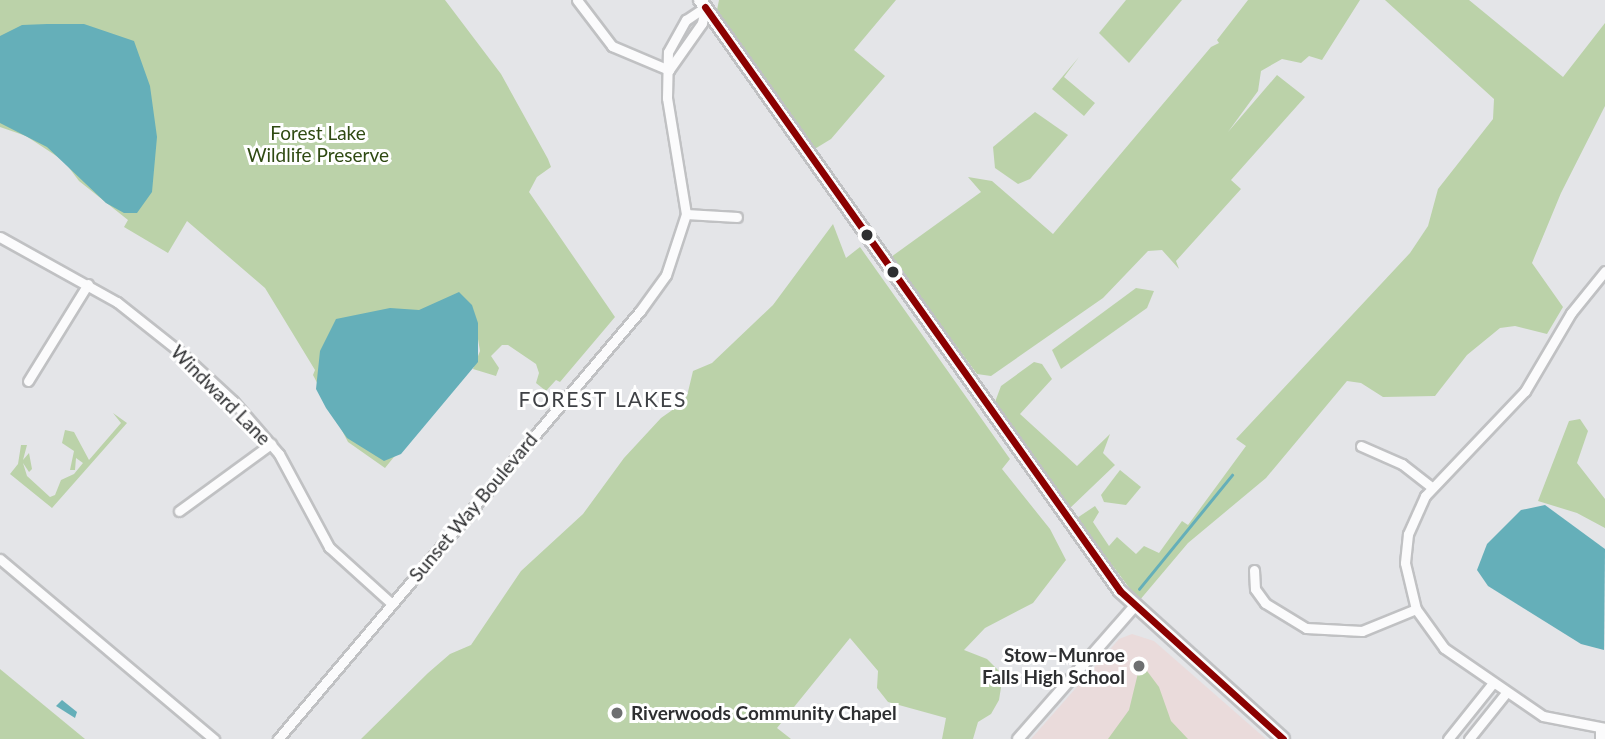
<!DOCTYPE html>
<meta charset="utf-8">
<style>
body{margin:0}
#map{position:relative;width:1605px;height:739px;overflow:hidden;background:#e4e5e8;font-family:Lato,sans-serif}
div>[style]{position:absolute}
.education>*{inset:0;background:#eadbdb}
.green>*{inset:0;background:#bbd2a9}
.water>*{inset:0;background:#65afb9}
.stream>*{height:2.5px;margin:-1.25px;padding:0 1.25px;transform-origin:1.25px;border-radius:1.25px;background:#65afb9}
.roads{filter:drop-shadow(2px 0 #c0c1c3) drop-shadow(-2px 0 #c0c1c3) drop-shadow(0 2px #c0c1c3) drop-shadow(0 -2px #c0c1c3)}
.minor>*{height:9px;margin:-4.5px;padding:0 4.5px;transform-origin:4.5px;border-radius:4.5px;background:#fbfbfc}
.tertiary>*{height:10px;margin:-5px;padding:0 5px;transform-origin:5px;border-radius:5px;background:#fbfbfc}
.secondary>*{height:12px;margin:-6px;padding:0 6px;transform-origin:6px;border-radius:6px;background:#fbfbfc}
.bus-1>*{height:7px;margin:-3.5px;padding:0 3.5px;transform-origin:3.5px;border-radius:3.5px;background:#8b0000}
.dots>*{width:19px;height:19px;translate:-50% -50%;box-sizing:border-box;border:4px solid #fff;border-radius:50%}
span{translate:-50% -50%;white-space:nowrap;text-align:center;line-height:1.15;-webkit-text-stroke:6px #fff;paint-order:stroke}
.park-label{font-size:19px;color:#2f4a12}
.street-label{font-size:19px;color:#2e2f31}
.poi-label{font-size:19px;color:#2e2f31;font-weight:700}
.right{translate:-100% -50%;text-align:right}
.left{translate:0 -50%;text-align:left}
.neighbourhood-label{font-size:21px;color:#3f4145;letter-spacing:2px}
</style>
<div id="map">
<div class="education">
<i style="clip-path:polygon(1132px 634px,1154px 641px,1266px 739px,1031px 739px,1119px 639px)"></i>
</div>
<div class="green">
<i style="clip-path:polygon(0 0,445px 0,501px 74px,548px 159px,551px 167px,537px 177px,529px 192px,615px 317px,560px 382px,556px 380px,546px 391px,536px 383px,539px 373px,536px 364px,508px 345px,502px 345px,491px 356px,499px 368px,496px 376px,473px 369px,480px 351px,473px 309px,467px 316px,478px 353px,385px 468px,348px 442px,313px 375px,315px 370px,265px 288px,187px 221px,168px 253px,124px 227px,128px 220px,79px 181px,64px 161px,26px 136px,0 127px)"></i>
<i style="clip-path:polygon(719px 0,896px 0,854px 50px,885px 76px,831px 139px,813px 150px,717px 10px)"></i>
<i style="clip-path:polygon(1126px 0,1182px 0,1129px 63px,1099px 33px)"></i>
<i style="clip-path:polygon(1248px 0,1360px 0,1322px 60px,1309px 56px,1301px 63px,1282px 59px,1261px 71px,1258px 91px,1228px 132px,1277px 75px,1305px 97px,1231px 180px,1241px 189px,1176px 261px,1179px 269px,1162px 250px,1148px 251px,1103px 298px,991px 376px,977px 374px,891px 257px,981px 192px,968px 177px,992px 181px,1053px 234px,1211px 47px,1219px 43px,1217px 40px)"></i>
<i style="clip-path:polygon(1385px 0,1469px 0,1563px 77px,1605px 23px,1605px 106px,1561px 193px,1532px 263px,1563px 307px,1547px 334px,1515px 326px,1500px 328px,1467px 355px,1435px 396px,1383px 397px,1361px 383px,1347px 381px,1266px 478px,1188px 543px,1139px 601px,1077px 518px,1095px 506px,1099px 512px,1093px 522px,1109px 546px,1117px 537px,1136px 554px,1144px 546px,1159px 553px,1182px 521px,1188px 525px,1246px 446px,1236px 439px,1410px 253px,1428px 226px,1438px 189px,1493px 119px,1494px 99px)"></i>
<i style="clip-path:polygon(1079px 57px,1064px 77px,1095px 103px,1084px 116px,1052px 89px)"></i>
<i style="clip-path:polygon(1035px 112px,1068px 135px,1030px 179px,1018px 184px,995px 168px,993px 147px)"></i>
<i style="clip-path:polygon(833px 224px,846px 258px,860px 247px,1010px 459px,1002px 469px,1050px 529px,1066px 560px,1033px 603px,985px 628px,964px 650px,987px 659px,1003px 675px,999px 700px,991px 714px,978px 722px,973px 739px,942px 739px,946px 718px,888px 702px,877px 688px,878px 671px,850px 638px,777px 728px,791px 739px,361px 739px,428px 673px,450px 654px,471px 645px,521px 571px,583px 514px,624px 458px,661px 418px,678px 406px,687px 396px,693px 371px,712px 363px,773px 305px)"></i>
<i style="clip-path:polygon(1136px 288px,1154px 291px,1147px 308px,1061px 369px,1052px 350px)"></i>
<i style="clip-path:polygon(1034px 362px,1042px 364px,1052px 379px,1020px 414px,1077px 466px,1110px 434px,1103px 453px,1115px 465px,1068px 510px,995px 402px,1001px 386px)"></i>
<i style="clip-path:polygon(113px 413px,127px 423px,52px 508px,10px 474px,18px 464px,21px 445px,27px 445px,23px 460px,29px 453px,32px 469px,29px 472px,23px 463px,27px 476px,50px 497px,55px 495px,61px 480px,74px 474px,83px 463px,76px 458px,75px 470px,70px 470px,74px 451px,62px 443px,65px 430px,74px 432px,89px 460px,121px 423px)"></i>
<i style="clip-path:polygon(1580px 419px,1588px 431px,1577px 463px,1605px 499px,1605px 528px,1577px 513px,1538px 501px,1569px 421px)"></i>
<i style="clip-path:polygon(1120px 470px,1141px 487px,1126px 505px,1104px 502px,1101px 495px)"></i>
<i style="clip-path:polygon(1144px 667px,1159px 687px,1171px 721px,1188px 739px,1108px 739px,1129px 710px,1139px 669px)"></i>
<i style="clip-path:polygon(0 669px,85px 739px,0 739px)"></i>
</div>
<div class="water">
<i style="clip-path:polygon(47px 24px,84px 24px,134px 41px,150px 86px,157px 137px,152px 192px,137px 213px,124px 213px,106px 203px,47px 147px,0 123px,0 36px,22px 25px)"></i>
<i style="clip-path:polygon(459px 292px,472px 305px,478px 323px,478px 362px,401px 454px,384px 461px,347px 438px,326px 408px,316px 389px,320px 351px,336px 319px,390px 308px,419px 310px)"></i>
<i style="clip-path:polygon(1545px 505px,1605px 549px,1604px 650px,1581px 644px,1488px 586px,1477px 570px,1487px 544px,1521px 510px)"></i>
<i style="clip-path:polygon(62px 700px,77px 712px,75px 718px,56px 706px)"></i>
</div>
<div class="stream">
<i style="left:1139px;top:589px;width:147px;rotate:-50.8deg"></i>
</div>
<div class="roads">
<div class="minor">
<i style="left:577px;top:0;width:58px;rotate:52.7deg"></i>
<i style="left:612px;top:46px;width:62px;rotate:22.8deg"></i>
<i style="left:669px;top:70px;width:57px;rotate:-54.9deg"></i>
<i style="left:702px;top:23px;width:16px;rotate:-79deg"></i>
<i style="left:686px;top:214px;width:51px;rotate:3.4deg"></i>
<i style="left:0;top:237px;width:134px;rotate:29.1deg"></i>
<i style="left:117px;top:302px;width:80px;rotate:38.4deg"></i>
<i style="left:180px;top:352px;width:72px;rotate:42.8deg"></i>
<i style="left:233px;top:401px;width:70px;rotate:49deg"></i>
<i style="left:279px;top:454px;width:106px;rotate:61.7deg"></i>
<i style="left:329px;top:547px;width:85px;rotate:42.1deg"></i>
<i style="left:1605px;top:271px;width:54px;rotate:129deg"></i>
<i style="left:1571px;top:313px;width:91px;rotate:120.5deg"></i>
<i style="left:1525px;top:391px;width:145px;rotate:133.6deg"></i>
<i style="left:1425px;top:496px;width:42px;rotate:114.1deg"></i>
<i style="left:1408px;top:534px;width:29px;rotate:96deg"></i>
<i style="left:1405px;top:563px;width:47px;rotate:76.6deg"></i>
<i style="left:1416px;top:609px;width:48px;rotate:54.3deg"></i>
<i style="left:1444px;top:648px;width:120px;rotate:34.5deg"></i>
<i style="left:1543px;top:716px;width:63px;rotate:11deg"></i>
<i style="left:28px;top:381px;width:114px;rotate:-58.3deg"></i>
<i style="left:1361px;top:446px;width:45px;rotate:23.7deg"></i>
<i style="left:1402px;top:464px;width:37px;rotate:38deg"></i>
<i style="left:179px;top:511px;width:114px;rotate:-36.1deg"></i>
<i style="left:0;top:559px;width:280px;rotate:40.1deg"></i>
<i style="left:1254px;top:570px;width:19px;rotate:87deg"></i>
<i style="left:1255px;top:589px;width:17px;rotate:54deg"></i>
<i style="left:1265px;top:603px;width:48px;rotate:31.4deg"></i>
<i style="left:1306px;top:628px;width:56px;rotate:3.1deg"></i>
<i style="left:1362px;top:631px;width:58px;rotate:-22.2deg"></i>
<i style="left:278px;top:739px;width:561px;rotate:-49.78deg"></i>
<i style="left:640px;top:311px;width:44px;rotate:-54.2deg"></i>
<i style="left:666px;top:275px;width:64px;rotate:-71.8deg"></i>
<i style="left:686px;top:214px;width:118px;rotate:-99.3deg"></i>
<i style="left:667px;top:98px;width:46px;rotate:-88.8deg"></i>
<i style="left:668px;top:52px;width:37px;rotate:-61deg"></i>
<i style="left:686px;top:20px;width:23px;rotate:-34deg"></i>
<i style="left:1448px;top:739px;width:70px;rotate:-51.3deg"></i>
<i style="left:1469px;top:739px;width:58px;rotate:-51.3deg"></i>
<i style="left:1600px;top:739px;width:11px;rotate:-90deg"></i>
</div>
<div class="tertiary">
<i style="left:1018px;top:739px;width:176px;rotate:-48.7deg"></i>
</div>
<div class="secondary">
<i style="left:700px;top:0;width:725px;rotate:54.6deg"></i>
<i style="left:1120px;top:591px;width:220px;rotate:42.2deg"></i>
</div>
</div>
<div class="bus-1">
<i style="left:705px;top:7px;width:716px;rotate:54.6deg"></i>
<i style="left:1120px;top:591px;width:220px;rotate:42.2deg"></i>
</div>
<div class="dots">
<i style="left:867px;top:235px;background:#2e2f31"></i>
<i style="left:893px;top:272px;background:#2e2f31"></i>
<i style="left:1139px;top:666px;background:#6e6f71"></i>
<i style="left:617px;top:713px;background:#6e6f71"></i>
</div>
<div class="park-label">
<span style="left:318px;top:144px">Forest Lake<br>Wildlife Preserve</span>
</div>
<div class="street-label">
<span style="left:221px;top:395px;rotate:45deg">Windward Lane</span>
<span style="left:473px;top:507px;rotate:-50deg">Sunset Way Boulevard</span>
</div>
<div class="poi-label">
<span class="right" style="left:1125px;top:666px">Stow–Munroe<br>Falls High School</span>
<span class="left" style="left:631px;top:713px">Riverwoods Community Chapel</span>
</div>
<div class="neighbourhood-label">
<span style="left:603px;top:399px">FOREST LAKES</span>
</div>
</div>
